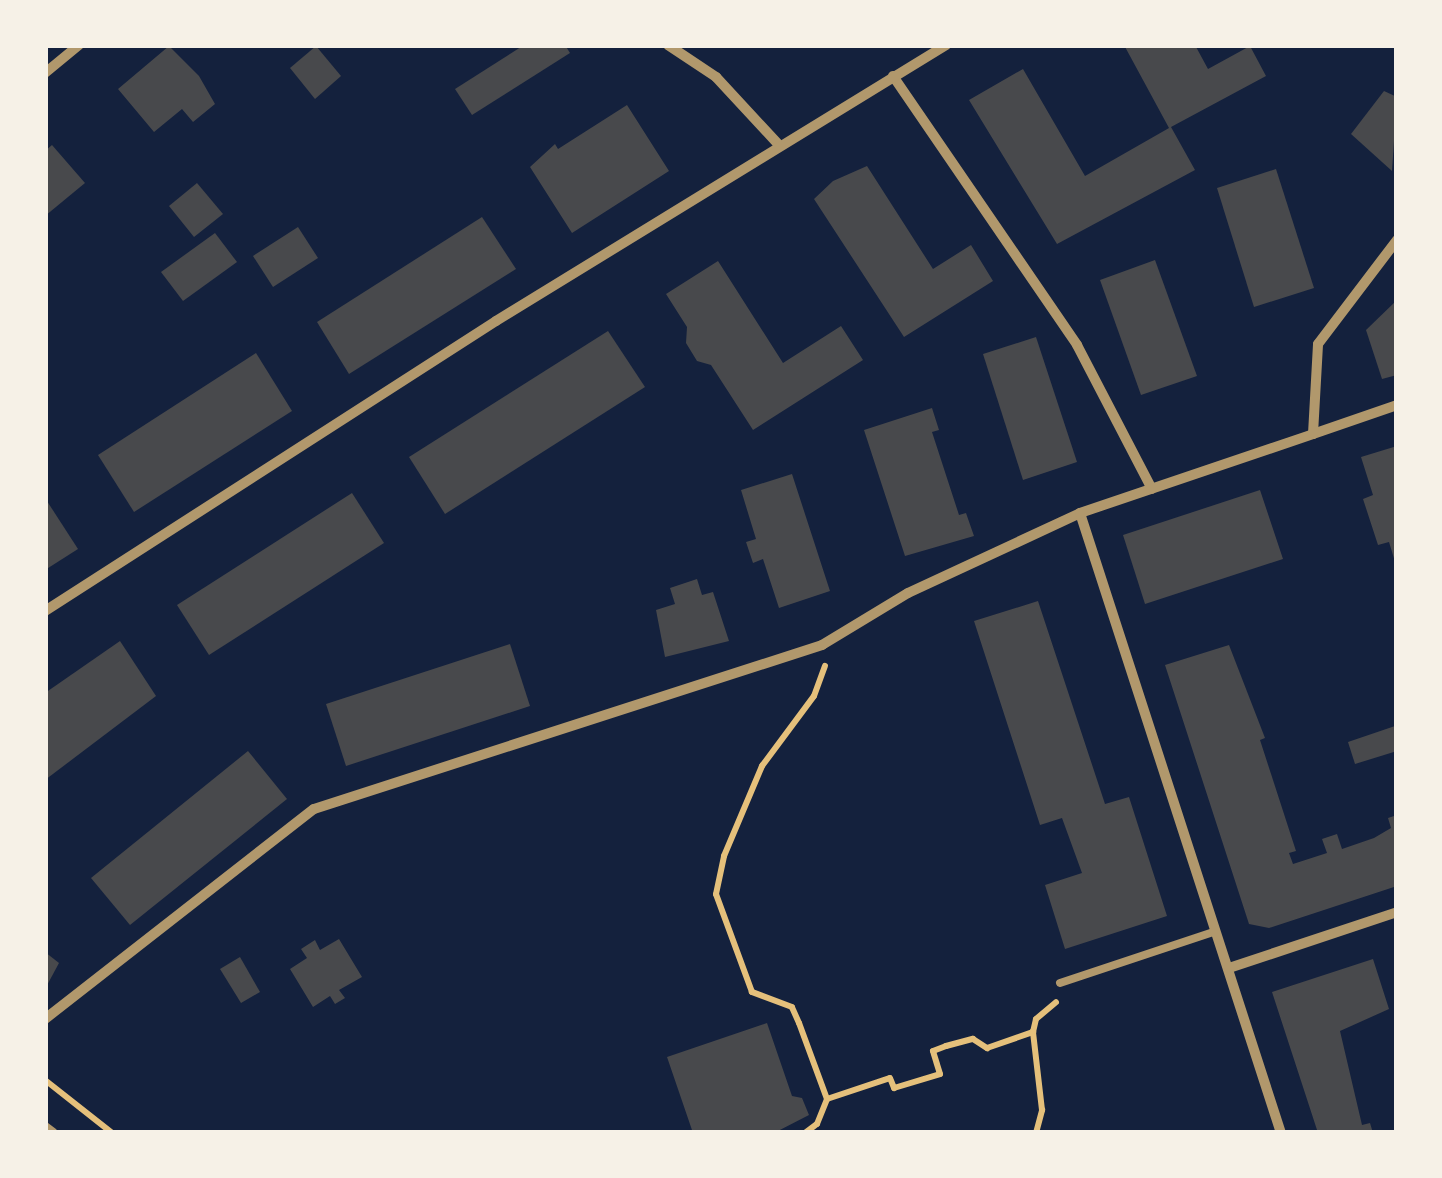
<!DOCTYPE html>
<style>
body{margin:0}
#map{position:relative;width:1442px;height:1178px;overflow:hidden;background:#14213d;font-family:"Sofia Sans Condensed",sans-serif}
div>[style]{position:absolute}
.building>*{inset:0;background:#48494c}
.path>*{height:6px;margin:-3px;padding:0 3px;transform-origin:3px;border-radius:3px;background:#e5c07b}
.service>*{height:8px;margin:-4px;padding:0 4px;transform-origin:4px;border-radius:4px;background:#b1986c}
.minor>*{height:10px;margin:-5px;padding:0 5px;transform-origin:5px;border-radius:5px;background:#b1986c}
span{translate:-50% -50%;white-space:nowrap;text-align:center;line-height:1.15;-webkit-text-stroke:9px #f6f1e7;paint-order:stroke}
.frame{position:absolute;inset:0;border:48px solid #f6f1e7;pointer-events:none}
</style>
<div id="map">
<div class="building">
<i style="clip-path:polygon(524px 45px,565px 45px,570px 53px,472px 115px,455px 89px)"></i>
<i style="clip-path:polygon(1124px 45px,1195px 45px,1208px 69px,1250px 46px,1266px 76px,1171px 127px,1195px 170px,1057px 244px,969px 100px,1023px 69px,1085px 176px,1169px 128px)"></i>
<i style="clip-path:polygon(169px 46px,199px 76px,215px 104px,193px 122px,182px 109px,154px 132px,118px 89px)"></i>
<i style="clip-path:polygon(316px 46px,341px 76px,315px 99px,290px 68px)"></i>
<i style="clip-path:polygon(1384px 91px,1397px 97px,1392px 171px,1351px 134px)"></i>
<i style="clip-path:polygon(627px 105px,669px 171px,572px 233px,530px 167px,555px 144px,558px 149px)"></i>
<i style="clip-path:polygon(52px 145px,85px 183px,45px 216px,45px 151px)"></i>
<i style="clip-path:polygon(867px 166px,933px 269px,971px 245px,993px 281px,904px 337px,814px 199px,833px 181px)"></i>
<i style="clip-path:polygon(1276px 169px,1314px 288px,1254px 307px,1217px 188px)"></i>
<i style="clip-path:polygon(197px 183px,223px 214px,194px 237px,169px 206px)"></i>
<i style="clip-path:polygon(482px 217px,516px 269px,349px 374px,317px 322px)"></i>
<i style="clip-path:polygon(298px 227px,318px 258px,273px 287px,253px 256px)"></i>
<i style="clip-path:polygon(215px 233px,237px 262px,183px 301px,161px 272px)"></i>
<i style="clip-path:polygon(1155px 260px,1197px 376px,1141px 395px,1100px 280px)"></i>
<i style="clip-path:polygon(718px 261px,783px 363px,841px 326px,863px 360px,753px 430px,711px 365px,697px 361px,686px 343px,687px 327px,666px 294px)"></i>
<i style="clip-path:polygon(1397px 300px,1397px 375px,1382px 379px,1366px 330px)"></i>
<i style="clip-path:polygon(608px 331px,645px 387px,445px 514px,409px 457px)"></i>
<i style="clip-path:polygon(1036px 337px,1077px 462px,1023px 480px,983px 354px)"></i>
<i style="clip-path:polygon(256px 353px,292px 411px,134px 512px,98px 455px)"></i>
<i style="clip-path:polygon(932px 408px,939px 430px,932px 432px,959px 515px,966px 513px,974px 536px,905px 556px,864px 430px)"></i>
<i style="clip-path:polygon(1397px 446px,1397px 565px,1396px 565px,1389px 542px,1378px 545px,1363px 499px,1373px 495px,1361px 457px)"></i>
<i style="clip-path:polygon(792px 474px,830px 591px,779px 608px,763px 559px,753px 563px,746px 542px,756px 539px,741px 490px)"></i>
<i style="clip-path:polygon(1260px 490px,1283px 559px,1145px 604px,1123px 535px)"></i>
<i style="clip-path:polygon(352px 493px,384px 543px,209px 655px,177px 605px)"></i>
<i style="clip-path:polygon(45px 498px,78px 549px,45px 570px)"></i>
<i style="clip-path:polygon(697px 579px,702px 595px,713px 592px,729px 641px,665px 657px,656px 610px,675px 604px,670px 588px)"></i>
<i style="clip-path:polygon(1038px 601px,1105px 804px,1129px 797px,1167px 916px,1065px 949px,1045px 885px,1082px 873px,1062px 818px,1040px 825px,974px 621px)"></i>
<i style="clip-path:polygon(120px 641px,156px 696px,45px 780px,45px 693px)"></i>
<i style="clip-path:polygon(510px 644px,530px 706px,346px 766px,326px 704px)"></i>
<i style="clip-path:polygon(1229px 645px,1265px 738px,1260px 740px,1296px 851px,1289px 853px,1293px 864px,1327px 853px,1322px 839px,1337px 834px,1342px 849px,1374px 838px,1391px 828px,1388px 818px,1397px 815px,1397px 886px,1269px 928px,1249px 924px,1165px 665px)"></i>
<i style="clip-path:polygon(1395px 726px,1397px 751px,1355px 764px,1348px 742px)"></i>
<i style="clip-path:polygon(248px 751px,287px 799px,130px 925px,91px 878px)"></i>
<i style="clip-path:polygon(339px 939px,362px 977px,339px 990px,345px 998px,335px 1004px,330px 996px,313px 1007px,290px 969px,307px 958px,301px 949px,315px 940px,320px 950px)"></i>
<i style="clip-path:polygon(45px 952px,59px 963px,45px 989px)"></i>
<i style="clip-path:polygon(240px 957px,260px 992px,241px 1003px,220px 969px)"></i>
<i style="clip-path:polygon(1373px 959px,1389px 1009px,1340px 1031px,1362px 1125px,1370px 1123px,1373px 1133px,1318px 1133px,1272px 992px)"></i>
<i style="clip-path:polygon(767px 1023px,792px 1096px,802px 1098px,809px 1115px,774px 1133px,693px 1133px,667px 1057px)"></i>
</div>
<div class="path">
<i style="left:45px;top:1080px;width:85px;rotate:38.3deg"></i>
<i style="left:827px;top:1099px;width:66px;rotate:-18.4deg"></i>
<i style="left:890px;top:1078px;width:11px;rotate:68deg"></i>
<i style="left:894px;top:1088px;width:48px;rotate:-16.9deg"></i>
<i style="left:940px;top:1074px;width:24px;rotate:-107deg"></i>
<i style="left:933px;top:1051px;width:14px;rotate:-21deg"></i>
<i style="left:946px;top:1046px;width:28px;rotate:-15deg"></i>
<i style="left:973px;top:1039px;width:17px;rotate:33deg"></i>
<i style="left:987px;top:1048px;width:49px;rotate:-19.2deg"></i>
<i style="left:805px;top:1133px;width:15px;rotate:-37deg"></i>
<i style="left:817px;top:1124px;width:27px;rotate:-68deg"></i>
<i style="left:827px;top:1099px;width:81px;rotate:-110.2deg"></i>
<i style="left:799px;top:1023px;width:17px;rotate:-114deg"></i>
<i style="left:792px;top:1007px;width:43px;rotate:-159.4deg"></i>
<i style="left:752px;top:992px;width:104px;rotate:-110.2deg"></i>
<i style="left:716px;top:894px;width:39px;rotate:-78deg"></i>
<i style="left:724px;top:856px;width:98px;rotate:-67.1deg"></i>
<i style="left:762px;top:766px;width:87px;rotate:-53.4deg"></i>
<i style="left:814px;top:696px;width:32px;rotate:-70deg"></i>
<i style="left:1036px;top:1133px;width:24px;rotate:-75deg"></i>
<i style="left:1042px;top:1110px;width:79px;rotate:-96.6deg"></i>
<i style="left:1033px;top:1032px;width:13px;rotate:-77deg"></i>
<i style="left:1036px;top:1019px;width:26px;rotate:-40deg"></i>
</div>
<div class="service">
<i style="left:1060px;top:983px;width:164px;rotate:-18.4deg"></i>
</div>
<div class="minor">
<i style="left:668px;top:45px;width:58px;rotate:33.7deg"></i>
<i style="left:716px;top:77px;width:91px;rotate:47.2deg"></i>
<i style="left:45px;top:73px;width:44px;rotate:-39.5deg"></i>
<i style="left:893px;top:76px;width:326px;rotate:55.6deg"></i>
<i style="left:1077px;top:345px;width:162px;rotate:62.5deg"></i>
<i style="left:1313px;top:434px;width:89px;rotate:-19deg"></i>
<i style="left:1080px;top:513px;width:652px;rotate:72.04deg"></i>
<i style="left:45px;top:611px;width:536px;rotate:-32.74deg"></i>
<i style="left:496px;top:321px;width:528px;rotate:-31.52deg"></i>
<i style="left:1229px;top:968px;width:177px;rotate:-18.4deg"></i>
<i style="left:45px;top:1019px;width:341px;rotate:-38deg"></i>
<i style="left:314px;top:809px;width:534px;rotate:-17.89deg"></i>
<i style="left:822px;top:645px;width:100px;rotate:-31.2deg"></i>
<i style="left:908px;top:593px;width:190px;rotate:-24.9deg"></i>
<i style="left:1080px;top:513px;width:246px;rotate:-18.7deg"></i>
<i style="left:1313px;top:434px;width:90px;rotate:-86.8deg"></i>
<i style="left:1318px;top:344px;width:131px;rotate:-52.8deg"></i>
<i style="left:45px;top:1127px;width:10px;rotate:37deg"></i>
</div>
<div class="frame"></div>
</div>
